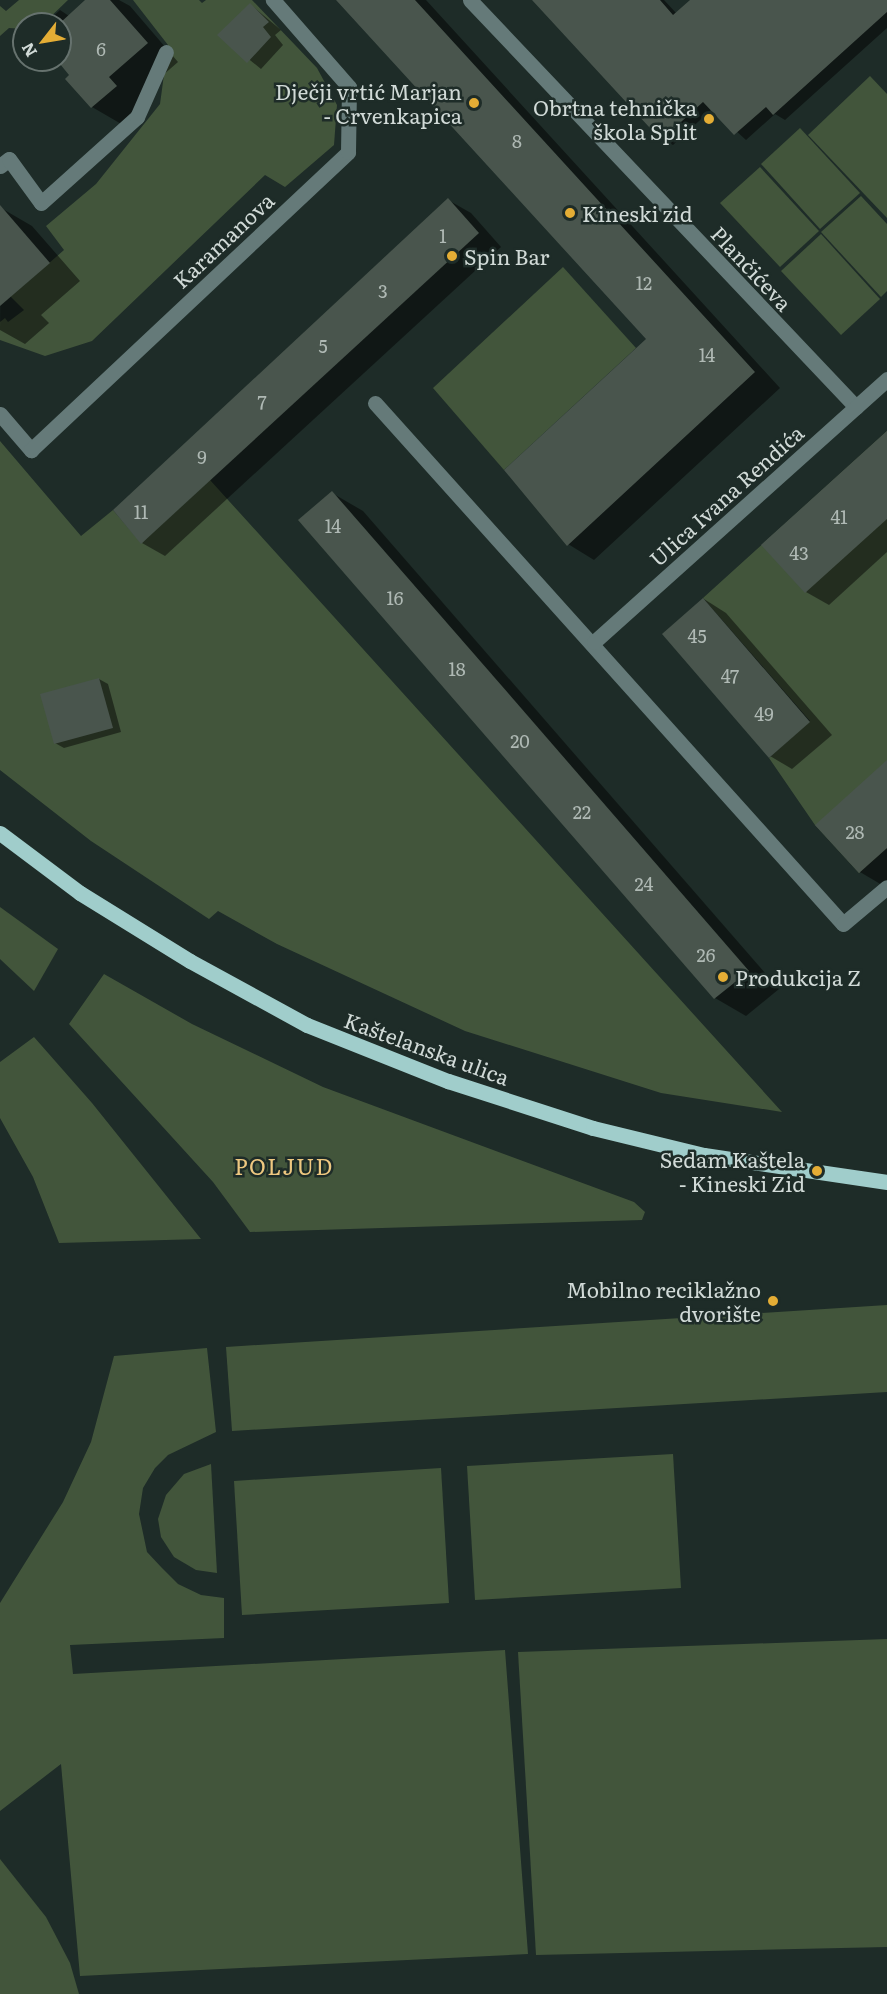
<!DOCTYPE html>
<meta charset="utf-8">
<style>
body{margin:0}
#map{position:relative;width:887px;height:1994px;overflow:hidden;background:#1e2c28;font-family:Literata,serif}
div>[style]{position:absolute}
.green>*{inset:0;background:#42553b}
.shadow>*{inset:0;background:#0007}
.building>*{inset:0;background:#49554d}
.minor>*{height:15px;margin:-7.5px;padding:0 7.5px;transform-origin:7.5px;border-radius:7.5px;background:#657a79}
.major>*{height:15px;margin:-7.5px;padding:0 7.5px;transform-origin:7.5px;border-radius:7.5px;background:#a0cdcb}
.dots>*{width:16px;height:16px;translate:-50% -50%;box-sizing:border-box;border:3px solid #1e2c28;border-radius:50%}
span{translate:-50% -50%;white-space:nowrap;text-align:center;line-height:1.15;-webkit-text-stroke:5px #1e2c28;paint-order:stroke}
.number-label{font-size:18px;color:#afb9b4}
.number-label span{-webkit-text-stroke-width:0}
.poi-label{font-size:21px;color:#d1dad7}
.right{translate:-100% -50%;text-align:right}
.left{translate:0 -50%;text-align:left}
.street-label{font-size:21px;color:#d1dad7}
.neighbourhood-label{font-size:22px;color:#eec880;letter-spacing:1.5px}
.north{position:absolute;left:12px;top:12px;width:60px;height:60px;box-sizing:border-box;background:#1e2c28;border:2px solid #66726e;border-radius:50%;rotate:239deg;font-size:16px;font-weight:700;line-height:24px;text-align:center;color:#d1dad7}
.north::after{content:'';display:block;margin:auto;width:21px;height:27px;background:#e4ad35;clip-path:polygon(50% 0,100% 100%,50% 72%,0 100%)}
</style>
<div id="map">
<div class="green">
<i style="clip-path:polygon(19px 0,68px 0,43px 24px,24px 24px,24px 29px,9px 28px,0 36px,0 6px,6px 11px)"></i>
<i style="clip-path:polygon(133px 0,199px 0,202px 3px,206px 0,252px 0,317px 68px,337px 105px,334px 145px,285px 187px,265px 175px,92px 341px,45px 356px,0 340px,0 322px,5px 318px,8px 322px,24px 310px,7px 293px,24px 285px,64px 250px,46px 226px,96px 184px,160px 104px,168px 45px)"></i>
<i style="clip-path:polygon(870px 76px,887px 94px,887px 218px,808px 135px)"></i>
<i style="clip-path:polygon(800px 128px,860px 193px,820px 229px,761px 164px)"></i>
<i style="clip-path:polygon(760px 167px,819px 231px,780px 267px,720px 203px)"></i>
<i style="clip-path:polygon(861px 196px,887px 224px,887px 291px,881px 297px,821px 232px)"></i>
<i style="clip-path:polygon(821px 234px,880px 299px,841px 335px,781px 271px)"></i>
<i style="clip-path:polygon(563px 267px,636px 348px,504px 470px,433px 388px)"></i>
<i style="clip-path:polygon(887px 431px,887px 848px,859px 873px,815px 825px,769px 758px,810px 721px,703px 598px)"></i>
<i style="clip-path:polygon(0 441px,81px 536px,113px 510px,141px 543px,210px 480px,782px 1112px,661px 1093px,465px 1031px,277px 944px,218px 911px,209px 919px,91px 841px,0 770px)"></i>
<i style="clip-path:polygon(0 907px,58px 949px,34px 991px,0 959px)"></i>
<i style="clip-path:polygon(104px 974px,192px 1024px,323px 1087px,634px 1202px,645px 1212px,642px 1220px,250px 1232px,213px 1182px,69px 1024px)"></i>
<i style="clip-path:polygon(34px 1037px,92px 1103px,201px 1239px,59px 1243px,33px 1177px,0 1118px,0 1062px)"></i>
<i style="clip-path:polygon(887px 1305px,887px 1392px,232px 1431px,226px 1347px)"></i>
<i style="clip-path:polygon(207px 1348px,216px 1432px,168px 1455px,155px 1468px,143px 1488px,139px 1514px,147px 1552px,162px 1568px,178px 1584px,201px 1595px,224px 1598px,224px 1638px,70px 1645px,73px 1674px,505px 1650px,528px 1954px,80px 1976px,61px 1764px,0 1811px,0 1603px,63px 1502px,91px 1442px,114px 1356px)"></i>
<i style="clip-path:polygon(673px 1454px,681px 1588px,475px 1600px,467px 1466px)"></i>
<i style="clip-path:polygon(211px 1464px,217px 1573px,196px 1570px,174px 1557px,161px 1537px,158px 1519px,166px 1495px,184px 1474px)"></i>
<i style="clip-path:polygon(441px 1468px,449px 1603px,242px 1615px,234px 1481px)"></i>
<i style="clip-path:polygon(887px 1639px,887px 1947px,536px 1955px,518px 1652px)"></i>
<i style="clip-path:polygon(0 1859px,46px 1917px,70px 1963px,79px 1994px,0 1994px)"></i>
</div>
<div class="shadow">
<i style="clip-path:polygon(87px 0,119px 0,130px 6px,178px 62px,139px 96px,147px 104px,123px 125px,92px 107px,67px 79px,71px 75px,60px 53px,60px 24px,45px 24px,60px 10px,69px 16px)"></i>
<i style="clip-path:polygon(338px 0,426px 0,780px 388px,594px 560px,568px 544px,648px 339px)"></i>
<i style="clip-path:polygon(534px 0,664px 0,677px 14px,692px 0,887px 0,887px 28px,785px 120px,775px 114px,746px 140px,712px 109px,673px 145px,662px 139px)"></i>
<i style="clip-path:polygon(251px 5px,281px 30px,275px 35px,283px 45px,261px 69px,219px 35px)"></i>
<i style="clip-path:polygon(448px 200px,471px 213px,501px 247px,165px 556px,142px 543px)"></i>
<i style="clip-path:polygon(1px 208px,32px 226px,80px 281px,41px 315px,49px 323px,25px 344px,0 330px)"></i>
<i style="clip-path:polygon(887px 433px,887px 552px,829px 605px,806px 592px)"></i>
<i style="clip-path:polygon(332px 493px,363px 511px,779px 989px,746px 1016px,715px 998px)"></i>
<i style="clip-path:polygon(704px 599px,726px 613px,832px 735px,792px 769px,770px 756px)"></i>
<i style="clip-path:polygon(99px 679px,108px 684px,121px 732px,64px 748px,55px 743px)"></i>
<i style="clip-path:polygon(887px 762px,887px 881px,882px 885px,860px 872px)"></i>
</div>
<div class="building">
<i style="clip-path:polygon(85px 0,110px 0,148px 43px,109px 77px,117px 86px,91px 108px,65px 79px,69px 75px,60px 64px,60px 23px)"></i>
<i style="clip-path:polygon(336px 0,415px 0,755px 372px,567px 546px,504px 470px,646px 339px)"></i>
<i style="clip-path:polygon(532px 0,660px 0,673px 15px,690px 0,887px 0,887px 12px,773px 115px,766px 107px,734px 135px,703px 102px,661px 140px)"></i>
<i style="clip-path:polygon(250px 3px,269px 22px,263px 27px,271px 37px,247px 63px,217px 35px)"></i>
<i style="clip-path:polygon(448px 198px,479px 233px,141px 544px,113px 510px)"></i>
<i style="clip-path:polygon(0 205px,50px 263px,0 306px)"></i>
<i style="clip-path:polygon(887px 431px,887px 519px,805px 593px,761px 545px)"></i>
<i style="clip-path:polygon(332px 491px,521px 708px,749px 971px,714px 999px,298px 520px)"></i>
<i style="clip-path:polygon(703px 598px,810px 722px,769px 758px,662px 634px)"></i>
<i style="clip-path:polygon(99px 678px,113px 728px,54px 744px,40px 694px)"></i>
<i style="clip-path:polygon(887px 760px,887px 848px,859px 873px,815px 825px)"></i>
</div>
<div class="minor">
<i style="left:470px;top:0;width:561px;rotate:46.52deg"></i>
<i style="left:0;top:166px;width:11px;rotate:-38deg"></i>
<i style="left:9px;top:159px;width:54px;rotate:54deg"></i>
<i style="left:41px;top:203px;width:129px;rotate:-41.9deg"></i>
<i style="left:137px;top:117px;width:71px;rotate:-66deg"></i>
<i style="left:375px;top:403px;width:700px;rotate:48.07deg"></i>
<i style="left:843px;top:924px;width:57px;rotate:-40.1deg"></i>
<i style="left:0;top:414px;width:48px;rotate:49.3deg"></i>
<i style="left:31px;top:450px;width:435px;rotate:-43.2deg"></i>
<i style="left:348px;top:152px;width:65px;rotate:-89.1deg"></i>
<i style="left:349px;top:87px;width:116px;rotate:-131.1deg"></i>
<i style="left:594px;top:642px;width:394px;rotate:-41.9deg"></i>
</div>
<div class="major">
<i style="left:0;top:833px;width:100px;rotate:36.9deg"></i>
<i style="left:80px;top:893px;width:129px;rotate:31.7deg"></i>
<i style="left:190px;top:961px;width:133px;rotate:28.7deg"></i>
<i style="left:307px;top:1025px;width:152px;rotate:21.7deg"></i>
<i style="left:448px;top:1081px;width:152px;rotate:18deg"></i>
<i style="left:593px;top:1128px;width:114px;rotate:13.7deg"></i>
<i style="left:704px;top:1155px;width:185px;rotate:8.4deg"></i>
</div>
<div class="dots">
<i style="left:474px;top:103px;background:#e4ad35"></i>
<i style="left:709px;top:119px;background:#e4ad35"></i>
<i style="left:570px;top:213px;background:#e4ad35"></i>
<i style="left:452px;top:256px;background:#e4ad35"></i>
<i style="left:723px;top:977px;background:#e4ad35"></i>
<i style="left:817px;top:1171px;background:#e4ad35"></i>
<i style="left:773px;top:1301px;background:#e4ad35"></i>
</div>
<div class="number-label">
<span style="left:101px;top:49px">6</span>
<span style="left:517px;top:141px">8</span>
<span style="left:443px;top:236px">1</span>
<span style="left:644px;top:283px">12</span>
<span style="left:383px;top:291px">3</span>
<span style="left:323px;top:346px">5</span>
<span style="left:707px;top:355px">14</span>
<span style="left:262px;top:402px">7</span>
<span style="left:202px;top:457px">9</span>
<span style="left:141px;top:512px">11</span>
<span style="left:839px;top:517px">41</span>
<span style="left:333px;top:526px">14</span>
<span style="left:799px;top:553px">43</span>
<span style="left:395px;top:598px">16</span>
<span style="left:697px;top:636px">45</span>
<span style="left:457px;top:669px">18</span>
<span style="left:730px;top:676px">47</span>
<span style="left:764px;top:714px">49</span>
<span style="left:520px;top:741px">20</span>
<span style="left:582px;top:812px">22</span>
<span style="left:855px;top:832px">28</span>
<span style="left:644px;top:884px">24</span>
<span style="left:706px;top:955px">26</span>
</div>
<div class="poi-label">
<span class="right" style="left:462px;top:103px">Dječji vrtić Marjan<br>- Crvenkapica</span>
<span class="right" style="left:697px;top:119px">Obrtna tehnička<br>škola Split</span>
<span class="left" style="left:582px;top:213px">Kineski zid</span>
<span class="left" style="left:464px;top:256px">Spin Bar</span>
<span class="left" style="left:735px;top:977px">Produkcija Z</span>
<span class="right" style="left:805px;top:1171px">Sedam Kaštela<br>- Kineski Zid</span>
<span class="right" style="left:761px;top:1301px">Mobilno reciklažno<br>dvorište</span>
</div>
<div class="street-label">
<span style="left:223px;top:240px;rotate:-43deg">Karamanova</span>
<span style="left:752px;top:268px;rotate:47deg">Plančićeva</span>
<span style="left:726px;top:495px;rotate:-42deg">Ulica Ivana Rendića</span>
<span style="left:427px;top:1048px;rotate:20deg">Kaštelanska ulica</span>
</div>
<div class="neighbourhood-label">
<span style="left:284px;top:1166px">POLJUD</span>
</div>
<div class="north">N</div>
</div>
